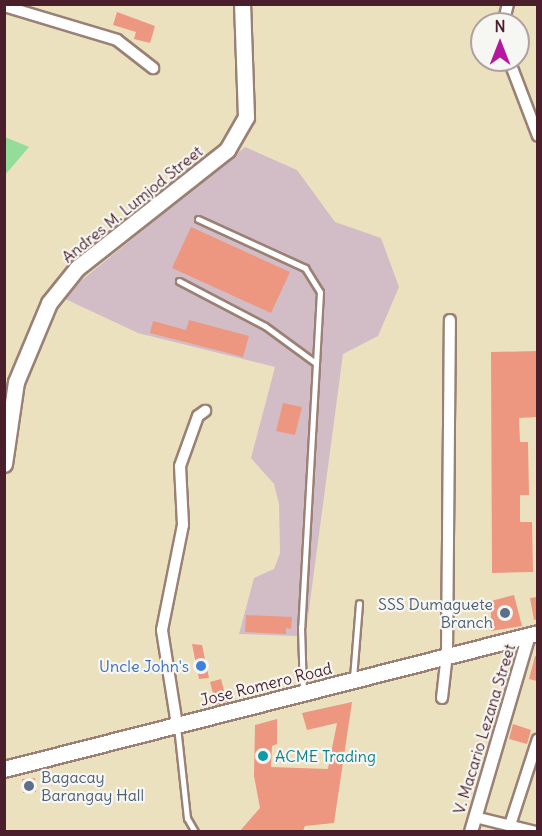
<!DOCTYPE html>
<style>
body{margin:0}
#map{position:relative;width:542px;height:836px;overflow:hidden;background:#ebe1bf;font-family:Delius,sans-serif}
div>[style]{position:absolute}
.industrial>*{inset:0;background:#d2bdc7}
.green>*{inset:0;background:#93dd99}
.building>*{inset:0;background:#ee9780}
.roads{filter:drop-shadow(2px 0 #9a8075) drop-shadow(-2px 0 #9a8075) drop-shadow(0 2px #9a8075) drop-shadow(0 -2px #9a8075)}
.service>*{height:5px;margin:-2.5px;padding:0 2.5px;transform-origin:2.5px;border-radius:2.5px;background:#fff}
.minor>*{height:10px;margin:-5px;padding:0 5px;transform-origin:5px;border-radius:5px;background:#fff}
.tertiary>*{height:12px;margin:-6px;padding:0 6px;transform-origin:6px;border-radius:6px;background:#fff}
.secondary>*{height:15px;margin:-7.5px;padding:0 7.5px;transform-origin:7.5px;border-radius:7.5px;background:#fff}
.dots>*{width:16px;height:16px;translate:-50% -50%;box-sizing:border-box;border:3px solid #f6f6f2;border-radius:50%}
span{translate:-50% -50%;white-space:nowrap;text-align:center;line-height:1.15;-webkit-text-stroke:4.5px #f6f6f2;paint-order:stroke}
.street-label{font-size:16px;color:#4a1f2b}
.service-label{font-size:16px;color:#4e5e75}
.right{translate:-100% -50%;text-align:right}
.left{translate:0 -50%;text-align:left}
.shop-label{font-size:16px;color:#366cbe}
.culture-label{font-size:16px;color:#0d838f}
.frame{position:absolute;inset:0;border:6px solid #4a1f2b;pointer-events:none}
.north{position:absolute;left:470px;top:12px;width:60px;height:60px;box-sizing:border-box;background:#f6f6f2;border:2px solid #b1a0a2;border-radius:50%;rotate:0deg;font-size:16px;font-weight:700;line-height:24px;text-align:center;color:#4a1f2b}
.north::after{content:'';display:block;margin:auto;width:21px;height:27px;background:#b5179e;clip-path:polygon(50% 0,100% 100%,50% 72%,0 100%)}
</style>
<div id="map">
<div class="industrial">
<i style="clip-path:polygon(245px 147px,297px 170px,335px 222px,381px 238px,399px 287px,378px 336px,343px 354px,306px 632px,307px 687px,299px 691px,297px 636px,239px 634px,254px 578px,274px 569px,280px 553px,279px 504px,274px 484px,251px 458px,275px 367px,138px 333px,61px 297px)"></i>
</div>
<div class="green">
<i style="clip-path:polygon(5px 137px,29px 147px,5px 175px)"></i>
</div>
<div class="building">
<i style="clip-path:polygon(117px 12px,155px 26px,150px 43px,134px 39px,136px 32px,113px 25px)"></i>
<i style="clip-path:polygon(191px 227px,290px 272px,271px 313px,172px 268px)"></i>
<i style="clip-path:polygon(189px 320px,249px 336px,243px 357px,150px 333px,153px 321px,186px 330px)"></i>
<i style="clip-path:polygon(537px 351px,537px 417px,519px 418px,520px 442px,528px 442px,529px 495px,520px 495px,520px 522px,532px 522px,533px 572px,492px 573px,491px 352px)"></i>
<i style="clip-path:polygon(283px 403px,302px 407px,295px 435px,276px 431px)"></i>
<i style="clip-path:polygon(514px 595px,522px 626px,491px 631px,491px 601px)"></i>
<i style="clip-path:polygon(537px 597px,537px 619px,534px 620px,530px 598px)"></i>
<i style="clip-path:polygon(246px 615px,292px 617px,291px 629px,286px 628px,286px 634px,245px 632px)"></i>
<i style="clip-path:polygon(192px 644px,202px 645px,209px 678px,199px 679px)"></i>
<i style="clip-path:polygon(535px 656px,537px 657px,537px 681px,529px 679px)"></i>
<i style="clip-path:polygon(221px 679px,227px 702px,216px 705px,210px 682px)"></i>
<i style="clip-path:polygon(352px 702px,334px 823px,305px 826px,303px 831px,240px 831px,260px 808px,254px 776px,255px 725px,277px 719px,277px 744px,272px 746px,271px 767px,328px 769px,337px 723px,307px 730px,302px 713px)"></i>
<i style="clip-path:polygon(513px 724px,531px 730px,527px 744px,509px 739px)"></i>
<i style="clip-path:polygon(35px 778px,36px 792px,23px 793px,22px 779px)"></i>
</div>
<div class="roads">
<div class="service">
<i style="left:198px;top:219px;width:118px;rotate:24.6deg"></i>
<i style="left:305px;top:268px;width:28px;rotate:58deg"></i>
<i style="left:320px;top:292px;width:336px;rotate:93.2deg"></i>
<i style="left:301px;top:627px;width:65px;rotate:88.2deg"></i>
<i style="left:179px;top:281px;width:97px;rotate:27.6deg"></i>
<i style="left:265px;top:326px;width:61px;rotate:36.3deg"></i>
<i style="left:353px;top:678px;width:75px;rotate:-85.4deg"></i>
<i style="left:177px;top:726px;width:93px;rotate:83.8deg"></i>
<i style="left:187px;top:818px;width:16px;rotate:60deg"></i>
</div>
<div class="minor">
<i style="left:4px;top:6px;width:118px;rotate:16.7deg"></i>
<i style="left:117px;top:40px;width:46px;rotate:37.9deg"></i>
<i style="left:503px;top:24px;width:21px;rotate:-76deg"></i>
<i style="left:509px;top:60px;width:81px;rotate:69.1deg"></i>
<i style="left:442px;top:698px;width:44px;rotate:-83.5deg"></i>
<i style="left:447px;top:654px;width:334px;rotate:-89.5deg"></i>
<i style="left:177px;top:725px;width:96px;rotate:-99deg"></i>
<i style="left:162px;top:630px;width:107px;rotate:-78.7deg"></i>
<i style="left:183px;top:525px;width:59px;rotate:-92.9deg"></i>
<i style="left:180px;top:466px;width:53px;rotate:-70.2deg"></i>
<i style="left:198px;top:416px;width:9px;rotate:-36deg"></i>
<i style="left:475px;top:817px;width:63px;rotate:13.8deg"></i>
<i style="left:510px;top:825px;width:90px;rotate:-72deg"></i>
</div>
<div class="tertiary">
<i style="left:471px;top:832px;width:205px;rotate:-73.6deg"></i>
</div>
<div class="secondary">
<i style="left:4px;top:464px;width:83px;rotate:-81.7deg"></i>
<i style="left:16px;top:382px;width:86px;rotate:-67.3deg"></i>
<i style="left:49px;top:303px;width:45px;rotate:-51.3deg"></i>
<i style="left:77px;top:268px;width:191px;rotate:-38.2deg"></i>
<i style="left:227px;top:150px;width:38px;rotate:-60deg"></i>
<i style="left:246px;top:117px;width:113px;rotate:-92deg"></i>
<i style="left:4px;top:769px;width:551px;rotate:-14.29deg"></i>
</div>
</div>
<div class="dots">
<i style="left:505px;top:613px;background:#5c6f8a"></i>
<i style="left:201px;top:666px;background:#3f7fe0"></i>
<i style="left:263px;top:756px;background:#0f9aa8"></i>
<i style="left:29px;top:786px;background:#5c6f8a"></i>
</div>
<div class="street-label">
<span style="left:132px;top:204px;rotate:-39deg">Andres M. Lumjod Street</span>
<span style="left:266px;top:684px;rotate:-14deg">Jose Romero Road</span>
<span style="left:484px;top:729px;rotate:-73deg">V. Macario Lezana Street</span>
</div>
<div class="service-label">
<span class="right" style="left:493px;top:613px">SSS Dumaguete<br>Branch</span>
<span class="left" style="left:41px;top:786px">Bagacay<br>Barangay Hall</span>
</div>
<div class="shop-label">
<span class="right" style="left:189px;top:666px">Uncle John's</span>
</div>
<div class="culture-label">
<span class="left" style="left:275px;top:756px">ACME Trading</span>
</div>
<div class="frame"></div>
<div class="north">N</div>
</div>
